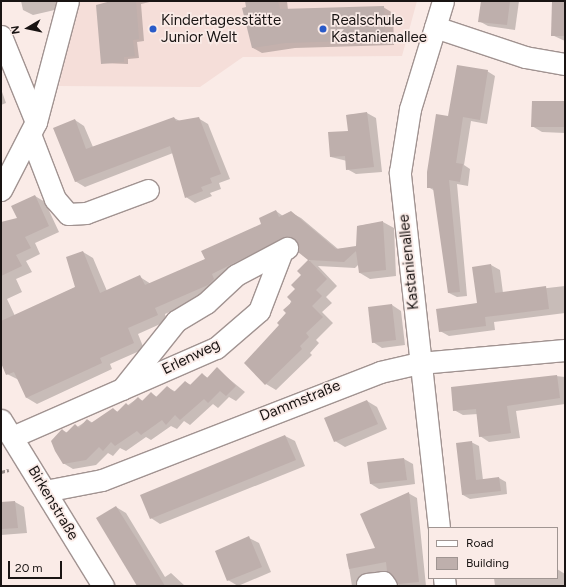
<!DOCTYPE html>
<meta charset="utf-8">
<style>
body{margin:0}
#map{position:relative;width:566px;height:587px;overflow:hidden;background:#faebe7;font-family:Figtree,sans-serif}
div>[style]{position:absolute}
.built>*{inset:0;background:#f5ded9}
.shadow>*{inset:0;background:#0003}
.building>*{inset:0;background:#beafac}
.path>*{height:2.5px;margin-top:-1.25px;transform-origin:0;background:repeating-linear-gradient(90deg,#9c918e 0 4px,transparent 0 6px)}
.roads{filter:drop-shadow(1px 0 #a19391) drop-shadow(-1px 0 #a19391) drop-shadow(0 1px #a19391) drop-shadow(0 -1px #a19391)}
.minor>*{height:21px;margin:-10.5px;padding:0 10.5px;transform-origin:10.5px;border-radius:10.5px;background:#fff}
.dots>*{width:11px;height:11px;translate:-50% -50%;box-sizing:border-box;border:2px solid #faebe7;border-radius:50%}
span{translate:-50% -50%;white-space:nowrap;text-align:center;line-height:1.15;-webkit-text-stroke:3.5px #faebe7;paint-order:stroke}
.poi-label{font-size:15px;color:#191413}
.left{translate:0 -50%;text-align:left}
.street-label{font-size:15px;color:#191413}
.frame{position:absolute;inset:0;border:2px solid #191413;pointer-events:none}
.legend{position:absolute;left:428px;top:527px;width:130px;height:52px;box-sizing:border-box;background:#faebe7;border:1px solid #a09592;margin:0;padding:5px 7px;list-style:none;font-size:12px;color:#191413}
.legend li{display:flex;align-items:center;gap:8px;height:20px}
.legend b{width:20px;border:1px solid #a09592}
.north{position:absolute;left:8px;top:8px;width:40px;height:40px;-webkit-text-stroke:3px #faebe7;paint-order:stroke;rotate:261deg;font-size:11px;font-weight:700;line-height:16px;text-align:center;color:#191413}
.north::after{content:'';display:block;margin:auto;width:14px;height:18px;background:#191413;clip-path:polygon(50% 0,100% 100%,50% 72%,0 100%)}
.scale{position:absolute;left:8px;top:561px;width:54px;height:18px;box-sizing:border-box;border:2px solid #191413;border-top:0;padding-left:5px;font-size:12px;line-height:14px;white-space:nowrap;color:#191413;-webkit-text-stroke:3px #faebe7;paint-order:stroke}
</style>
<div id="map">
<div class="built">
<i style="clip-path:polygon(74px 1px,417px 1px,402px 56px,243px 57px,200px 87px,59px 86px)"></i>
</div>
<div class="shadow">
<i style="clip-path:polygon(21px 1px,57px 1px,59px 9px,33px 15px,23px 10px)"></i>
<i style="clip-path:polygon(112px 1px,154px 1px,141px 4px,144px 41px,137px 42px,139px 58px,128px 59px,128px 64px,102px 63px)"></i>
<i style="clip-path:polygon(246px 1px,287px 1px,288px 10px,383px 7px,393px 13px,394px 45px,295px 48px,262px 53px,253px 48px)"></i>
<i style="clip-path:polygon(482px 1px,519px 1px,515px 30px,488px 26px,479px 21px)"></i>
<i style="clip-path:polygon(565px 11px,565px 41px,552px 35px)"></i>
<i style="clip-path:polygon(487px 71px,495px 76px,487px 124px,471px 121px,464px 165px,470px 169px,468px 186px,457px 184px,467px 296px,457px 297px,449px 293px,435px 191px,428px 187px,449px 117px)"></i>
<i style="clip-path:polygon(1px 89px,6px 103px,1px 105px)"></i>
<i style="clip-path:polygon(565px 103px,565px 133px,542px 132px,532px 126px)"></i>
<i style="clip-path:polygon(367px 113px,376px 118px,382px 172px,356px 174px,347px 169px,347px 161px,331px 157px,349px 132px,347px 115px)"></i>
<i style="clip-path:polygon(174px 118px,180px 121px,198px 118px,208px 124px,230px 179px,219px 183px,221px 189px,210px 193px,212px 196px,195px 203px,186px 197px,173px 153px,85px 187px,75px 181px,75px 120px,84px 126px,93px 147px)"></i>
<i style="clip-path:polygon(35px 196px,45px 202px,59px 232px,35px 243px,40px 254px,26px 261px,32px 272px,16px 279px,22px 292px,7px 299px,15px 316px,76px 287px,83px 252px,93px 258px,107px 291px,140px 277px,151px 284px,206px 259px,263px 225px,276px 211px,283px 216px,290px 212px,301px 218px,338px 249px,357px 247px,358px 226px,383px 222px,394px 228px,396px 276px,370px 279px,360px 273px,359px 264px,355px 268px,318px 266px,337px 286px,326px 297px,332px 303px,322px 312px,333px 323px,316px 340px,319px 343px,310px 353px,312px 355px,276px 390px,266px 384px,281px 325px,302px 275px,298px 271px,310px 260px,298px 242px,222px 280px,218px 291px,165px 314px,167px 321px,138px 334px,144px 349px,110px 364px,112px 369px,37px 404px,27px 398px,19px 380px,7px 374px,1px 359px,1px 240px)"></i>
<i style="clip-path:polygon(491px 265px,500px 270px,503px 293px,565px 286px,565px 313px,494px 322px,495px 330px,449px 336px,440px 331px,479px 304px)"></i>
<i style="clip-path:polygon(392px 305px,401px 311px,405px 345px,382px 348px,373px 342px)"></i>
<i style="clip-path:polygon(217px 369px,245px 392px,236px 401px,229px 397px,218px 408px,213px 404px,190px 425px,184px 421px,177px 429px,171px 426px,151px 440px,146px 437px,126px 451px,120px 448px,113px 456px,108px 453px,96px 465px,73px 469px,63px 463px,62px 430px,68px 433px,88px 420px,93px 423px,113px 409px,118px 412px,138px 398px,143px 401px,151px 393px,157px 397px,167px 387px,176px 392px,185px 382px,191px 385px,202px 374px,208px 378px)"></i>
<i style="clip-path:polygon(556px 376px,565px 377px,565px 404px,516px 411px,520px 438px,489px 442px,480px 436px,478px 414px,463px 415px,454px 410px)"></i>
<i style="clip-path:polygon(367px 401px,377px 407px,387px 429px,345px 447px,335px 441px)"></i>
<i style="clip-path:polygon(285px 436px,295px 441px,305px 466px,160px 524px,151px 518px)"></i>
<i style="clip-path:polygon(471px 442px,479px 446px,483px 480px,499px 478px,506px 482px,507px 494px,470px 499px,463px 495px)"></i>
<i style="clip-path:polygon(404px 459px,413px 464px,415px 484px,379px 489px,371px 484px,368px 463px)"></i>
<i style="clip-path:polygon(408px 493px,417px 498px,426px 586px,399px 586px,391px 574px,369px 579px,365px 586px,352px 586px,347px 555px,377px 549px)"></i>
<i style="clip-path:polygon(15px 502px,24px 507px,27px 533px,1px 535px,1px 503px)"></i>
<i style="clip-path:polygon(116px 507px,126px 513px,165px 577px,171px 573px,185px 586px,138px 586px)"></i>
<i style="clip-path:polygon(249px 538px,259px 543px,271px 572px,238px 586px,228px 580px)"></i>
<i style="clip-path:polygon(557px 569px,565px 574px,565px 586px,495px 586px,494px 578px,557px 578px)"></i>
</div>
<div class="building">
<i style="clip-path:polygon(111px 1px,136px 1px,139px 39px,133px 40px,135px 56px,124px 57px,124px 62px,101px 64px,96px 5px)"></i>
<i style="clip-path:polygon(245px 1px,278px 1px,280px 9px,384px 6px,385px 40px,285px 43px,252px 48px,242px 8px,246px 7px)"></i>
<i style="clip-path:polygon(481px 1px,510px 1px,507px 25px,478px 22px)"></i>
<i style="clip-path:polygon(552px 1px,565px 1px,565px 36px,551px 36px)"></i>
<i style="clip-path:polygon(457px 65px,488px 70px,480px 120px,463px 117px,456px 163px,463px 164px,460px 182px,449px 180px,460px 292px,448px 293px,433px 188px,427px 188px,427px 172px,436px 114px,448px 116px)"></i>
<i style="clip-path:polygon(532px 101px,565px 101px,565px 127px,531px 127px)"></i>
<i style="clip-path:polygon(367px 112px,374px 167px,346px 170px,345px 156px,330px 157px,328px 132px,348px 131px,346px 115px)"></i>
<i style="clip-path:polygon(174px 117px,176px 121px,199px 117px,221px 174px,210px 178px,212px 183px,201px 187px,203px 191px,185px 198px,170px 146px,75px 182px,53px 128px,75px 119px,86px 149px)"></i>
<i style="clip-path:polygon(35px 195px,49px 226px,25px 237px,31px 248px,16px 255px,22px 266px,1px 276px,1px 222px,17px 218px,11px 206px)"></i>
<i style="clip-path:polygon(276px 210px,279px 217px,291px 211px,336px 249px,356px 246px,357px 226px,383px 221px,386px 270px,359px 273px,356px 251px,344px 262px,309px 260px,327px 279px,316px 290px,322px 296px,312px 306px,323px 317px,306px 333px,309px 337px,300px 346px,302px 349px,265px 385px,244px 363px,279px 325px,277px 323px,286px 313px,283px 310px,292px 302px,287px 297px,295px 289px,291px 285px,301px 275px,297px 271px,308px 260px,298px 252px,297px 242px,288px 236px,212px 274px,214px 279px,208px 285px,155px 308px,158px 315px,128px 328px,134px 343px,100px 358px,102px 363px,26px 398px,14px 372px,6px 375px,1px 363px,1px 321px,75px 287px,66px 257px,83px 251px,100px 293px,140px 275px,145px 285px,205px 259px,201px 251px,261px 224px,259px 218px)"></i>
<i style="clip-path:polygon(491px 264px,495px 293px,546px 286px,549px 309px,485px 317px,486px 326px,439px 332px,436px 309px,477px 303px,472px 267px)"></i>
<i style="clip-path:polygon(392px 304px,396px 340px,372px 343px,368px 307px)"></i>
<i style="clip-path:polygon(217px 367px,236px 386px,226px 396px,220px 391px,208px 403px,204px 399px,180px 420px,175px 415px,166px 425px,162px 420px,141px 435px,137px 431px,115px 446px,111px 442px,103px 451px,99px 447px,86px 460px,63px 464px,55px 451px,51px 441px,62px 429px,66px 433px,75px 424px,79px 428px,87px 419px,91px 423px,113px 408px,117px 412px,126px 403px,129px 406px,138px 397px,142px 401px,151px 392px,156px 397px,167px 386px,174px 392px,185px 381px,190px 385px,202px 373px,207px 378px)"></i>
<i style="clip-path:polygon(557px 375px,560px 398px,507px 406px,511px 433px,479px 437px,476px 409px,453px 411px,451px 387px)"></i>
<i style="clip-path:polygon(367px 400px,378px 424px,334px 442px,324px 418px)"></i>
<i style="clip-path:polygon(285px 435px,296px 460px,150px 519px,140px 495px)"></i>
<i style="clip-path:polygon(472px 441px,476px 480px,499px 477px,501px 491px,462px 495px,456px 443px)"></i>
<i style="clip-path:polygon(404px 458px,407px 480px,370px 484px,367px 462px)"></i>
<i style="clip-path:polygon(409px 492px,419px 582px,398px 584px,387px 571px,386px 562px,349px 569px,346px 554px,375px 548px,360px 514px)"></i>
<i style="clip-path:polygon(15px 501px,18px 528px,1px 529px,1px 502px)"></i>
<i style="clip-path:polygon(116px 506px,138px 541px,165px 586px,137px 586px,96px 518px)"></i>
<i style="clip-path:polygon(249px 536px,262px 567px,227px 581px,215px 551px)"></i>
</div>
<div class="path">
<i style="left:1px;top:472px;width:8px;rotate:-14deg"></i>
</div>
<div class="roads">
<div class="minor">
<i style="left:435px;top:27px;width:95px;rotate:18.4deg"></i>
<i style="left:525px;top:57px;width:41px;rotate:9.9deg"></i>
<i style="left:1px;top:36px;width:93px;rotate:67.9deg"></i>
<i style="left:30px;top:134px;width:70px;rotate:69deg"></i>
<i style="left:55px;top:199px;width:20px;rotate:49deg"></i>
<i style="left:68px;top:214px;width:18px;rotate:-3deg"></i>
<i style="left:86px;top:213px;width:66px;rotate:-20.4deg"></i>
<i style="left:1px;top:190px;width:76px;rotate:-62.8deg"></i>
<i style="left:36px;top:122px;width:125px;rotate:-75.2deg"></i>
<i style="left:122px;top:389px;width:87px;rotate:-51.5deg"></i>
<i style="left:176px;top:321px;width:35px;rotate:-31deg"></i>
<i style="left:206px;top:303px;width:41px;rotate:-43deg"></i>
<i style="left:236px;top:275px;width:58px;rotate:-27.9deg"></i>
<i style="left:1px;top:420px;width:195px;rotate:58.4deg"></i>
<i style="left:12px;top:437px;width:223px;rotate:-23.6deg"></i>
<i style="left:216px;top:348px;width:57px;rotate:-40.7deg"></i>
<i style="left:259px;top:311px;width:64px;rotate:-69deg"></i>
<i style="left:45px;top:491px;width:58px;rotate:-10.9deg"></i>
<i style="left:102px;top:480px;width:298px;rotate:-21.2deg"></i>
<i style="left:380px;top:372px;width:40px;rotate:-13deg"></i>
<i style="left:419px;top:363px;width:147px;rotate:-5.1deg"></i>
<i style="left:439px;top:528px;width:358px;rotate:-96.3deg"></i>
<i style="left:400px;top:172px;width:64px;rotate:-81deg"></i>
<i style="left:410px;top:109px;width:113px;rotate:-73deg"></i>
<i style="left:444px;top:578px;width:8px;rotate:83deg"></i>
<i style="left:367px;top:584px;width:16px;rotate:-7deg"></i>
<i style="left:383px;top:582px;width:5px;rotate:53deg"></i>
</div>
</div>
<div class="dots">
<i style="left:153px;top:29px;background:#295ac8"></i>
<i style="left:323px;top:29px;background:#295ac8"></i>
</div>
<div class="poi-label">
<span class="left" style="left:161px;top:29px">Kindertagesstätte<br>Junior Welt</span>
<span class="left" style="left:331px;top:29px">Realschule<br>Kastanienallee</span>
</div>
<div class="street-label">
<span style="left:409px;top:262px;rotate:-96deg">Kastanienallee</span>
<span style="left:191px;top:357px;rotate:-26deg">Erlenweg</span>
<span style="left:300px;top:401px;rotate:-22deg">Dammstraße</span>
<span style="left:53px;top:503px;rotate:59deg">Birkenstraße</span>
</div>
<div class="frame"></div>
<ul class="legend">
<li><b style="height:5px;background:#fff"></b>Road</li>
<li><b style="height:11px;background:#beafac"></b>Building</li>
</ul>
<div class="north">N</div>
<div class="scale">20 m</div>
</div>
